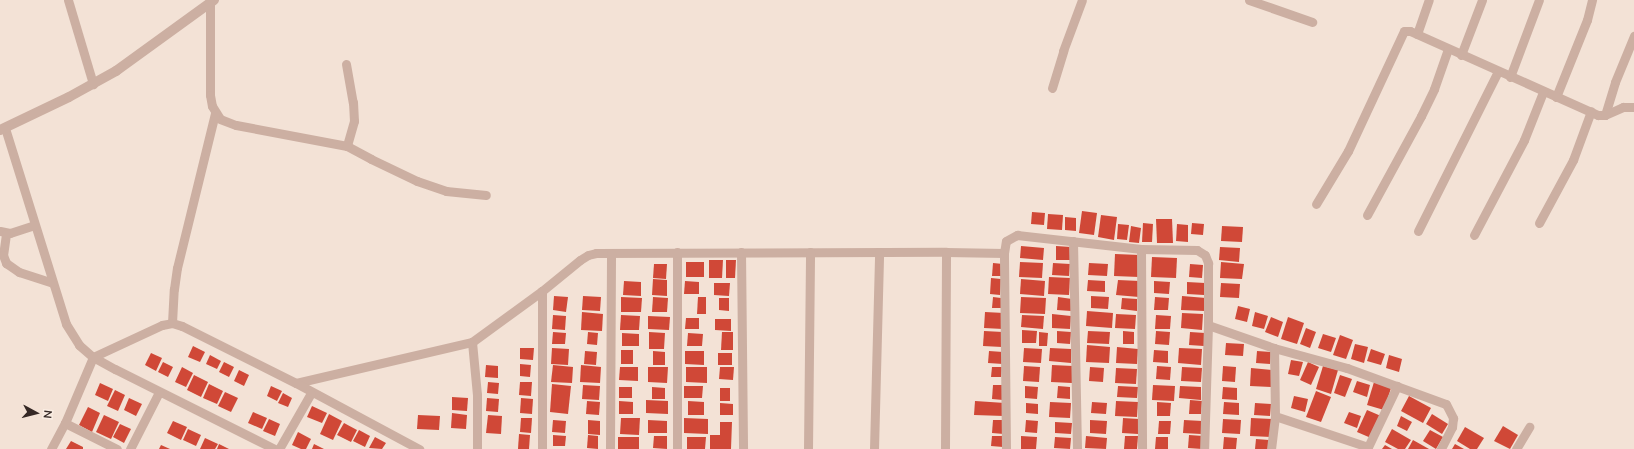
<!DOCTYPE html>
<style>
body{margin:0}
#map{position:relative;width:1634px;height:449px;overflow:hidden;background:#f3e2d6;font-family:Mulish,sans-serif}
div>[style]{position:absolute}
.building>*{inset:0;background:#d04837}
.minor>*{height:9px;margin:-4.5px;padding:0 4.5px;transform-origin:4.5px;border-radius:4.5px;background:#ccafa2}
.tertiary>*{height:10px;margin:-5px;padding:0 5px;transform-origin:5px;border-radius:5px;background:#ccafa2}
span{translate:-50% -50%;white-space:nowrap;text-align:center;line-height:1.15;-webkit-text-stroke:3px #faede3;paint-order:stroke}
.north{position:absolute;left:16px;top:393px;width:40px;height:40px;-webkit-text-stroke:3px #faede3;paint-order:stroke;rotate:97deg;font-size:11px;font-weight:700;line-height:16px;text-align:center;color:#352825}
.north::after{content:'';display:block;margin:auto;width:14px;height:18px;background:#352825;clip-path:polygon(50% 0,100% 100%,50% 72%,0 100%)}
</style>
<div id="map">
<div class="building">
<i style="clip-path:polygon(1082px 211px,1097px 213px,1094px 235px,1079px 233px)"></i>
<i style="clip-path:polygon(1032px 212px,1045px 213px,1044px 225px,1031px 224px)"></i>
<i style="clip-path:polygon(1048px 214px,1063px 215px,1062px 230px,1047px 229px)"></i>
<i style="clip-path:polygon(1101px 215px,1117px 217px,1114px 240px,1098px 237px)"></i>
<i style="clip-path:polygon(1065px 217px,1076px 218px,1076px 231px,1065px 230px)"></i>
<i style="clip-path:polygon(1156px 219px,1172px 219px,1173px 243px,1157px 243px)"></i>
<i style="clip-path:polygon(1143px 223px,1153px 224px,1152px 242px,1142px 242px)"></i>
<i style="clip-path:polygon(1192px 223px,1204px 224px,1203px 235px,1191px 234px)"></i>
<i style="clip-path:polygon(1118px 224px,1129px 225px,1127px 240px,1117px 239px)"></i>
<i style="clip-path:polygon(1177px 224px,1188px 225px,1188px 242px,1176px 241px)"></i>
<i style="clip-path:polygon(1131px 226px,1141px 228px,1139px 243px,1129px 242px)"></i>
<i style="clip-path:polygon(1222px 226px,1243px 227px,1242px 242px,1221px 241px)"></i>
<i style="clip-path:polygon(1021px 246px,1044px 248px,1043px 260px,1020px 258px)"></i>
<i style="clip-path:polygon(1056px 246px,1071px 247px,1070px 260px,1056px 260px)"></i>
<i style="clip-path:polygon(1220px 247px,1240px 248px,1239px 262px,1219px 260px)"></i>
<i style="clip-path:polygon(1115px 254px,1140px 255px,1139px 277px,1114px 276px)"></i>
<i style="clip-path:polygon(1152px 257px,1177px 258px,1176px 278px,1151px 277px)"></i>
<i style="clip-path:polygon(709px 260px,723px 260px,722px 278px,709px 278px)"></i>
<i style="clip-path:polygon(726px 260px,736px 260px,735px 278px,726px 278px)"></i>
<i style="clip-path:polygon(686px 262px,704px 262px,704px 277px,686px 277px)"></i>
<i style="clip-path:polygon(1020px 262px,1043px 263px,1042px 278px,1019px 277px)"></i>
<i style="clip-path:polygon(1221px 262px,1244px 264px,1242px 279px,1220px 278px)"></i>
<i style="clip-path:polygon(993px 263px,1003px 264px,1003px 276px,992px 276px)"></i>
<i style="clip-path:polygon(1053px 263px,1070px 264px,1069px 276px,1052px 275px)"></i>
<i style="clip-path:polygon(1089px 263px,1108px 264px,1107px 276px,1088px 275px)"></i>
<i style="clip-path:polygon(654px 264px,667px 264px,666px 279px,653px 278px)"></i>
<i style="clip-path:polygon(1190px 264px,1203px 265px,1202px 278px,1189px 277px)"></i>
<i style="clip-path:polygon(1049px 277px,1070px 278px,1069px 295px,1048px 294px)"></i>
<i style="clip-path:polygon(991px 278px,1001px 279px,1000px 295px,990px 294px)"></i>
<i style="clip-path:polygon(653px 279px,667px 280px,667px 296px,652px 295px)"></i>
<i style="clip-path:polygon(1021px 279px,1045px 281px,1044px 296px,1020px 294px)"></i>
<i style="clip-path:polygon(1088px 280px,1105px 281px,1105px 292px,1087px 291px)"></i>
<i style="clip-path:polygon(1118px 280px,1140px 281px,1139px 297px,1116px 295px)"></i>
<i style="clip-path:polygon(624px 281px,641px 282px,641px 296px,623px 295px)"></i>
<i style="clip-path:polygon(685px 281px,699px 282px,699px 294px,684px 294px)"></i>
<i style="clip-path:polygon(1154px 281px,1170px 282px,1169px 294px,1154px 293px)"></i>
<i style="clip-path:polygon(1187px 282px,1205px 283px,1204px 295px,1187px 294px)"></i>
<i style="clip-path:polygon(714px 283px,730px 283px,729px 296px,714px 295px)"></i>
<i style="clip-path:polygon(1221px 283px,1240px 284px,1239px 298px,1220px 297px)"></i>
<i style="clip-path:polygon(554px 296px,568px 297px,566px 312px,553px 310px)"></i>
<i style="clip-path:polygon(583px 296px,601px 297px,600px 311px,582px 310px)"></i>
<i style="clip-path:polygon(1091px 296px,1109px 297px,1108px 309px,1091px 308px)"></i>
<i style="clip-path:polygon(1182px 296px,1206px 298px,1205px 311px,1181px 310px)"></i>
<i style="clip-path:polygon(621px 297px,642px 298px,641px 312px,621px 312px)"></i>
<i style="clip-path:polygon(653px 297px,668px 298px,667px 312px,652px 312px)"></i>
<i style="clip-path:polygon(698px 297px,706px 297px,706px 314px,697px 314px)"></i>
<i style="clip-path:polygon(993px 297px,1001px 298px,1001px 308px,992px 308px)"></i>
<i style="clip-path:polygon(1021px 297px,1046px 298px,1045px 314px,1020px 313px)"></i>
<i style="clip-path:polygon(1058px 297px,1072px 299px,1071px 311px,1057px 310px)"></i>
<i style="clip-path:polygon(1155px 297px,1169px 298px,1168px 310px,1154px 310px)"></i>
<i style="clip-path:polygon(719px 298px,729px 298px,729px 311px,719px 310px)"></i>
<i style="clip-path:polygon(1122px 298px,1137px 299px,1137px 311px,1121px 309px)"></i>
<i style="clip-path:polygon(1238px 306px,1250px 309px,1247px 322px,1235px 319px)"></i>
<i style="clip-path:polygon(1087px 311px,1113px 313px,1112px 328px,1086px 326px)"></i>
<i style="clip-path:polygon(582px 312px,603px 314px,602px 331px,581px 330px)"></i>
<i style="clip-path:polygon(985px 312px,1004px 313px,1003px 329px,984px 328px)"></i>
<i style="clip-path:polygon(1255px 312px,1268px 316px,1264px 329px,1252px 326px)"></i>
<i style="clip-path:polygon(1182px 313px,1203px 314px,1202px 330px,1181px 328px)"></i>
<i style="clip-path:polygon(1052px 314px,1071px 316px,1070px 329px,1052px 328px)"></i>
<i style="clip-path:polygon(1116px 314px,1136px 315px,1135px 329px,1115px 328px)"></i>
<i style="clip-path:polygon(553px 315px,566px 316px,565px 330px,552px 329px)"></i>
<i style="clip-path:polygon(621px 315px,640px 316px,639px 330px,620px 330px)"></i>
<i style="clip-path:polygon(1022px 315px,1044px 316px,1043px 329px,1021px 327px)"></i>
<i style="clip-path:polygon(1156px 315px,1171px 316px,1170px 329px,1155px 329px)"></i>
<i style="clip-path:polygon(648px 316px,670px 317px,669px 330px,648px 329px)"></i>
<i style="clip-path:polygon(1271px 317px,1283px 322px,1278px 337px,1265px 332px)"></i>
<i style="clip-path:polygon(1288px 317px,1304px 323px,1297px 344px,1281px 339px)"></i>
<i style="clip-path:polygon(686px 318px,699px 318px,699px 329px,685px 329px)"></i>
<i style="clip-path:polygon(715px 319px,731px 319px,731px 331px,715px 330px)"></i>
<i style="clip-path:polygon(1306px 328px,1316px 332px,1310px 348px,1300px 344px)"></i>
<i style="clip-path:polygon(1022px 330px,1037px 331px,1036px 343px,1022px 343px)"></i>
<i style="clip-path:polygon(984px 331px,1003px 332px,1002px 347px,983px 346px)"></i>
<i style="clip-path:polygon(1057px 331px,1071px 332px,1070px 344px,1057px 343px)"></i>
<i style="clip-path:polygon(1088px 331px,1110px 332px,1109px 344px,1087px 343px)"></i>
<i style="clip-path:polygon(1123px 331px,1134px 332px,1134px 344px,1123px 344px)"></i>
<i style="clip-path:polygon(1156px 331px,1170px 332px,1169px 345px,1155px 344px)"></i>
<i style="clip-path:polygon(553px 332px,566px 333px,565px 344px,552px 344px)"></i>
<i style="clip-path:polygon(588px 332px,598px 333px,597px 345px,587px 344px)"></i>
<i style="clip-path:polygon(649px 332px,665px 333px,664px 349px,649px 349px)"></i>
<i style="clip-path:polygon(722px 332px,733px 332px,733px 350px,721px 350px)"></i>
<i style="clip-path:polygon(1039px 332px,1048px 333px,1047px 346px,1039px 346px)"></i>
<i style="clip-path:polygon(1190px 332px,1205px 333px,1204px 346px,1189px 345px)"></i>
<i style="clip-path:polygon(622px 333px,639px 334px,639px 346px,622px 346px)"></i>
<i style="clip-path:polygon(688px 333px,703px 334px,702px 346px,687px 346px)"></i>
<i style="clip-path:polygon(1323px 334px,1336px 338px,1331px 352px,1318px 348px)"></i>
<i style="clip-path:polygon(1340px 335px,1353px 340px,1346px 359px,1333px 355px)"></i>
<i style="clip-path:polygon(1226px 343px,1244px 344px,1243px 356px,1225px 355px)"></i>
<i style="clip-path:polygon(1355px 344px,1368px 347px,1364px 363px,1351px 359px)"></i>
<i style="clip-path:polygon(1087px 345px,1110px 347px,1109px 363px,1086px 362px)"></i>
<i style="clip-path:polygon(193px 346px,205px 352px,200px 362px,188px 357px)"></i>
<i style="clip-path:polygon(1117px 347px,1138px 349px,1137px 364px,1116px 363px)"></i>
<i style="clip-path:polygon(520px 348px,534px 348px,533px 360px,520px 359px)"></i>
<i style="clip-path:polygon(552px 348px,569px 349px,568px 365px,551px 364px)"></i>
<i style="clip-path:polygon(1024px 348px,1042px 349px,1041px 363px,1023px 362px)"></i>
<i style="clip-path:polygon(1050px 348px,1071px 349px,1071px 363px,1049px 361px)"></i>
<i style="clip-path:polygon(1179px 348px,1202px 349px,1201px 365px,1178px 363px)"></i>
<i style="clip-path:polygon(1371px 349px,1385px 354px,1381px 365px,1367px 361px)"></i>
<i style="clip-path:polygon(621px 350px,633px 350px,633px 364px,621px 364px)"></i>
<i style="clip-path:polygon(1154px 350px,1168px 351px,1168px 363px,1153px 362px)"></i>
<i style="clip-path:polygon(585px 351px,597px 352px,596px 365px,584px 364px)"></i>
<i style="clip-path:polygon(653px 351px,665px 352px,665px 365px,653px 365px)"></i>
<i style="clip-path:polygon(685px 351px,704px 351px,704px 365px,685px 364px)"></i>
<i style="clip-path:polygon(989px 351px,1003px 352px,1003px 364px,988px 363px)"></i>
<i style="clip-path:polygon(1257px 351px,1271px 352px,1270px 364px,1256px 363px)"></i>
<i style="clip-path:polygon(151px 353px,162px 358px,156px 371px,145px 365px)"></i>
<i style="clip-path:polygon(718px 353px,732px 353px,732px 365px,718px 365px)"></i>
<i style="clip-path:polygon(210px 355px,221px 361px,217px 369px,206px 364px)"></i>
<i style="clip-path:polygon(1389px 355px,1402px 359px,1399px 372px,1386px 368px)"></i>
<i style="clip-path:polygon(1291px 360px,1303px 362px,1299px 376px,1288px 374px)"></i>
<i style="clip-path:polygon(163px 362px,173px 367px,168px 377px,158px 372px)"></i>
<i style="clip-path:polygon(224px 362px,234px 367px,229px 377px,219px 372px)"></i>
<i style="clip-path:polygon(1308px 362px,1319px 367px,1311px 385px,1300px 380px)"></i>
<i style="clip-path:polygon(520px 364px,531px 365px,530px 377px,520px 376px)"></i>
<i style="clip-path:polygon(486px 365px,498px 366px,498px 378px,485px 377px)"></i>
<i style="clip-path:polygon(553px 365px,573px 367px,572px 383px,551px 382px)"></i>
<i style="clip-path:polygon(581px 365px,601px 367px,600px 383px,580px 382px)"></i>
<i style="clip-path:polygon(1052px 365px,1073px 366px,1072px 383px,1051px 382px)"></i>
<i style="clip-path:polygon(1024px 366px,1040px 367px,1039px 382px,1023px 381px)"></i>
<i style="clip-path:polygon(1157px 366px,1171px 367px,1170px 380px,1156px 379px)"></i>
<i style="clip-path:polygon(1223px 366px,1236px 367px,1235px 382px,1222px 381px)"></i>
<i style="clip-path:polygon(1323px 366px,1338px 370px,1331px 394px,1316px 389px)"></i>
<i style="clip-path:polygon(182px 367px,193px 373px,186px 387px,175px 382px)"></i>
<i style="clip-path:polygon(620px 367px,638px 367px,638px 381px,619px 380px)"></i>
<i style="clip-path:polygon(648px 367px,668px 367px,667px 383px,648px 382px)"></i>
<i style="clip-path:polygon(686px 367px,707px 367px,707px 383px,686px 382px)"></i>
<i style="clip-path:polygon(720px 367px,734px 367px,733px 380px,719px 379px)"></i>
<i style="clip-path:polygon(992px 367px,1002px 367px,1001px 377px,991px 377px)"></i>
<i style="clip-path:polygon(1090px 367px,1104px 368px,1103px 382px,1089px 381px)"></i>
<i style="clip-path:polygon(1182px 367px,1202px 368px,1201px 382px,1181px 381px)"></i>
<i style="clip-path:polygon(1116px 368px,1137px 369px,1136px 384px,1115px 383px)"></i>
<i style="clip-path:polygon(1251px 368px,1272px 370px,1271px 387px,1250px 386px)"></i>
<i style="clip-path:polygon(239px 370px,249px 375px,244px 386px,234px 381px)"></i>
<i style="clip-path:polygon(194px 375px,208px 382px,201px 397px,187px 390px)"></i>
<i style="clip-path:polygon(1340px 375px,1352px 379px,1345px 397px,1334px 393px)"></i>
<i style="clip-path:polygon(1357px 381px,1370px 385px,1367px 397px,1353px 392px)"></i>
<i style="clip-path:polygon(488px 382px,499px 383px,498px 394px,487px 393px)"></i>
<i style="clip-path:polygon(520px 382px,532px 382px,531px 396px,519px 395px)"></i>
<i style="clip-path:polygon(1374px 382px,1391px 388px,1384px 410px,1367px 405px)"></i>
<i style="clip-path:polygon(100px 383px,113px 389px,108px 401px,95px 395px)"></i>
<i style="clip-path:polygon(209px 384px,223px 391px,217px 404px,203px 398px)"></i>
<i style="clip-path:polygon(552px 384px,571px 386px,568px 414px,550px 412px)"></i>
<i style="clip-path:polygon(583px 385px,600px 386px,599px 400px,582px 399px)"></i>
<i style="clip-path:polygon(993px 385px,1004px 385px,1003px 400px,992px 399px)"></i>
<i style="clip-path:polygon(1153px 385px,1175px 386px,1174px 401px,1152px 400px)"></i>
<i style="clip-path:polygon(271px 386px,282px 391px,277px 401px,267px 396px)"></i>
<i style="clip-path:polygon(684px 386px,703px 386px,702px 398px,684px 398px)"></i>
<i style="clip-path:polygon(1025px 386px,1038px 387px,1037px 399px,1025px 398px)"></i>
<i style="clip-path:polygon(1058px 386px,1070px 387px,1070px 399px,1057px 398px)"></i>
<i style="clip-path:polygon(1118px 386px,1138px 387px,1137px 398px,1117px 397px)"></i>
<i style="clip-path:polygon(1180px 386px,1201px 387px,1201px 400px,1179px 398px)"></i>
<i style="clip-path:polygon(619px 387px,632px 387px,632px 398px,619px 398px)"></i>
<i style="clip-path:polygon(652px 387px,665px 388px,665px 399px,652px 399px)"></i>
<i style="clip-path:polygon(1223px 387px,1237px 388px,1237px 400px,1222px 399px)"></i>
<i style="clip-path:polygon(720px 388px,730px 388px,730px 401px,720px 401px)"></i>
<i style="clip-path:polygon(115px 390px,125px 395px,118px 411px,107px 406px)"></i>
<i style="clip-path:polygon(1316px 391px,1331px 397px,1321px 422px,1306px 417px)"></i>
<i style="clip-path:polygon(225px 392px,238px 398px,231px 412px,218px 406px)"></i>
<i style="clip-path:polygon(283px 393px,292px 398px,288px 407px,278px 403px)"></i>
<i style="clip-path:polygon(1294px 396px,1308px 399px,1305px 412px,1291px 408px)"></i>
<i style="clip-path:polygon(1409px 396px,1431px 408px,1423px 423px,1401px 411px)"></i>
<i style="clip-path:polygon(452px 397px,468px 398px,467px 411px,452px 410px)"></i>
<i style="clip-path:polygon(129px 398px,142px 404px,136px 416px,124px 410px)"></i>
<i style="clip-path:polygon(487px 398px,499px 399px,498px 412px,486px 411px)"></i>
<i style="clip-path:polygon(521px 398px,533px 399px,532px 414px,520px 413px)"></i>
<i style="clip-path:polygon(646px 400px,668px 401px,668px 414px,646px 413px)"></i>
<i style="clip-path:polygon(1190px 400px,1202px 401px,1201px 414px,1189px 414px)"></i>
<i style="clip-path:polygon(587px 401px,600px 402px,599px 415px,586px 414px)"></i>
<i style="clip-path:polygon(619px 401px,633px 402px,633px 414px,619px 414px)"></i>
<i style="clip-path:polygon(688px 401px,704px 402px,704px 415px,688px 415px)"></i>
<i style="clip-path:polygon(975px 401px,1005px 403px,1004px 416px,974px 415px)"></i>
<i style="clip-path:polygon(1116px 401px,1138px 402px,1137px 417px,1115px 416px)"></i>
<i style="clip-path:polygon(1050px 402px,1071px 403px,1070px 418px,1049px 417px)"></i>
<i style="clip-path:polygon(1092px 402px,1107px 403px,1106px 414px,1091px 413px)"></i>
<i style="clip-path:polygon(1157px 402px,1171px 403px,1170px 416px,1157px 416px)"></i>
<i style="clip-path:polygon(1224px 402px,1239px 403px,1239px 415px,1223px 414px)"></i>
<i style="clip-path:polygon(720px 403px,733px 404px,733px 415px,720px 415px)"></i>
<i style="clip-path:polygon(1026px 403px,1038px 404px,1038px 414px,1026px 413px)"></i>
<i style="clip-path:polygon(1255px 403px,1271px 404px,1270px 416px,1254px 415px)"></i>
<i style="clip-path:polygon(312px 406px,327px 413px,322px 423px,307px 417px)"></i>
<i style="clip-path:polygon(88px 407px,100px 413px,92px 432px,79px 425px)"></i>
<i style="clip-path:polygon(1367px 410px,1381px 416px,1371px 438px,1357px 432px)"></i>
<i style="clip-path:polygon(253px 412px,267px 418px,262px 429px,248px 423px)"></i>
<i style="clip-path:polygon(1349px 412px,1361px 416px,1357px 428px,1344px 423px)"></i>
<i style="clip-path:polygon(452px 413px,467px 415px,466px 429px,451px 428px)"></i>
<i style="clip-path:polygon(329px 414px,342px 421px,333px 440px,320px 434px)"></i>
<i style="clip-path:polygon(1432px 414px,1448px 424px,1442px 434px,1426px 424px)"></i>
<i style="clip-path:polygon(104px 415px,119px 422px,111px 439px,96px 432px)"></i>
<i style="clip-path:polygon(418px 415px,440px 416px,439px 430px,417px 429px)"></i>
<i style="clip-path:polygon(488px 415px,502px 416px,501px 434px,486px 433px)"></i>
<i style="clip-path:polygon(1401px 416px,1412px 422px,1407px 431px,1397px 426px)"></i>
<i style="clip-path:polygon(521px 418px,532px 418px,531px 433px,520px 432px)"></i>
<i style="clip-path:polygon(621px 418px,640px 418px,639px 435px,620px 434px)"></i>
<i style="clip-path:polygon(684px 418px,708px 419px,708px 434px,684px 433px)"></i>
<i style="clip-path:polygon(1123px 418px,1139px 419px,1138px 434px,1122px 433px)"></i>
<i style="clip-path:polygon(1251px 418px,1272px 419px,1271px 437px,1250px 436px)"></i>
<i style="clip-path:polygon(269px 419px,280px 424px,275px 436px,263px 431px)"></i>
<i style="clip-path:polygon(1223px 419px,1241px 420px,1240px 434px,1222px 433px)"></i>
<i style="clip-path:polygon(553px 420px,566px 421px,565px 433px,552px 432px)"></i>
<i style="clip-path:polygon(588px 420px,600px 421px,600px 435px,588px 434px)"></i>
<i style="clip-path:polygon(648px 420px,667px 421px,667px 433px,648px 433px)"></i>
<i style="clip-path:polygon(993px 420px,1005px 420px,1004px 434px,992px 433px)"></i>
<i style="clip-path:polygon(1026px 420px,1038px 421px,1037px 433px,1025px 432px)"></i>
<i style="clip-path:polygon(1090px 420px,1107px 421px,1106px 434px,1090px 433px)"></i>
<i style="clip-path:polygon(1184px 420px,1202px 421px,1201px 434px,1183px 433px)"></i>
<i style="clip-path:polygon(173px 421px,187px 427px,181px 440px,167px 433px)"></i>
<i style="clip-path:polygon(1159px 421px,1171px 421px,1170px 434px,1158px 434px)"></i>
<i style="clip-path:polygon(720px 422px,732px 422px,731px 449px,710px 449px,710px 435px,720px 435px)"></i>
<i style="clip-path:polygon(1055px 422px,1072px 423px,1071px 434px,1055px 433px)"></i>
<i style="clip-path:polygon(344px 423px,357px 430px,351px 442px,337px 435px)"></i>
<i style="clip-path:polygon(120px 424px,131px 429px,124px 443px,113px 437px)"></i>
<i style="clip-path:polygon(1503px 426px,1518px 435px,1510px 449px,1494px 441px)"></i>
<i style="clip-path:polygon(1465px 427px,1484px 438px,1477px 449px,1470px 449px,1457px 441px)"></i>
<i style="clip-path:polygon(188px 429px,201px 435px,196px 446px,183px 440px)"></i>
<i style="clip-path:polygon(1392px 429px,1411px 440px,1405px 449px,1398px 449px,1385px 442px)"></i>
<i style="clip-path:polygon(359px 430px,370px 436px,365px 447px,353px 441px)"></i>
<i style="clip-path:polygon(1430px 430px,1443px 437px,1436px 449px,1423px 441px)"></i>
<i style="clip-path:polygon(298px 432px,311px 439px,306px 449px,301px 449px,292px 445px)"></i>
<i style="clip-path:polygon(519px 434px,530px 435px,529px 449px,518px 449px)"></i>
<i style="clip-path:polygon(553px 435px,566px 436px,565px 446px,553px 446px)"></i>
<i style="clip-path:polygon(588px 435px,598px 436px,598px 449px,587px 448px)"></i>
<i style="clip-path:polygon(1189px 435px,1203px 436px,1202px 449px,1188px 448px)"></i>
<i style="clip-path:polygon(654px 436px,667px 436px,667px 449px,653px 448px)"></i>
<i style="clip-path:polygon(992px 436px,1004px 436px,1003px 447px,991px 446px)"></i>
<i style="clip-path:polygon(1021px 436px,1037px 437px,1036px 449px,1021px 449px)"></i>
<i style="clip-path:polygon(1086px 436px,1107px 438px,1106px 449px,1085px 448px)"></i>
<i style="clip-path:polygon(1125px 436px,1138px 436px,1137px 449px,1124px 449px)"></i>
<i style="clip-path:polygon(375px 437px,386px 443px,382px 449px,369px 448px)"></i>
<i style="clip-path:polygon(618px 437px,639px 437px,639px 449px,618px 449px)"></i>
<i style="clip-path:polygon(687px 437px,706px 437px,705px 449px,687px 449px)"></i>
<i style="clip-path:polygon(1055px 437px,1071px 438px,1070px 449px,1054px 448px)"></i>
<i style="clip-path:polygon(1156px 437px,1168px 437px,1168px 449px,1155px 449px)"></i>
<i style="clip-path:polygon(1224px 437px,1237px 438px,1236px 449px,1223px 449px)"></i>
<i style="clip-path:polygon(205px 438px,218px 444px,215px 449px,200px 449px)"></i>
<i style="clip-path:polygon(1256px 439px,1269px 440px,1269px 449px,1255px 449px)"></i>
<i style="clip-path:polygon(1413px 440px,1429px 449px,1408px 449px)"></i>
<i style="clip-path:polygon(71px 441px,83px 447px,83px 449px,66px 449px)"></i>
<i style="clip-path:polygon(219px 444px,229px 449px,217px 449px)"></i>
<i style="clip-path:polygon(314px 444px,324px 449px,312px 449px)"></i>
<i style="clip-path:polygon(1455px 444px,1464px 449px,1452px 449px)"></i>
<i style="clip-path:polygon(161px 445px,170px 449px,159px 449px)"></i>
<i style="clip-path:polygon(1385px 445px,1392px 449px,1382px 449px)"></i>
</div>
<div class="minor">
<i style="left:68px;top:0;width:88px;rotate:73.4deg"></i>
<i style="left:1249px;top:0;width:67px;rotate:19.2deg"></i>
<i style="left:210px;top:3px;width:92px;rotate:90deg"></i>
<i style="left:210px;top:95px;width:11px;rotate:80deg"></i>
<i style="left:212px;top:106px;width:15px;rotate:58deg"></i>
<i style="left:220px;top:119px;width:17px;rotate:21deg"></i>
<i style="left:236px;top:125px;width:113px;rotate:10.7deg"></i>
<i style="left:347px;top:146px;width:27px;rotate:28deg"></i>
<i style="left:371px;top:159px;width:51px;rotate:25.6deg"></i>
<i style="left:417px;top:181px;width:31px;rotate:19deg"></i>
<i style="left:446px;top:191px;width:40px;rotate:5.7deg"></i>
<i style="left:1417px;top:34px;width:36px;rotate:-71deg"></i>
<i style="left:1461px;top:55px;width:59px;rotate:-69.1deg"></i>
<i style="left:346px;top:64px;width:39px;rotate:80deg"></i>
<i style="left:353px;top:102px;width:19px;rotate:87deg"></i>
<i style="left:354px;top:121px;width:26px;rotate:106deg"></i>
<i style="left:1510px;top:77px;width:82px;rotate:-69.4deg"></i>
<i style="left:1052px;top:88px;width:39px;rotate:-73deg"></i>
<i style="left:1063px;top:51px;width:54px;rotate:-69.6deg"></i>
<i style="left:1556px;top:97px;width:83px;rotate:-68.1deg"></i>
<i style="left:1587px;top:20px;width:21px;rotate:-76deg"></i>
<i style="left:1605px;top:115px;width:34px;rotate:-73deg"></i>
<i style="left:1615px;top:82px;width:50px;rotate:-67.6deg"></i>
<i style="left:5px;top:128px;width:205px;rotate:72.7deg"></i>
<i style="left:66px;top:324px;width:25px;rotate:58deg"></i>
<i style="left:79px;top:345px;width:18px;rotate:41deg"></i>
<i style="left:93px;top:357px;width:25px;rotate:29deg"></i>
<i style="left:115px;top:369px;width:179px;rotate:26.6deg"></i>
<i style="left:1316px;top:204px;width:62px;rotate:-58.9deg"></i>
<i style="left:1348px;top:151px;width:132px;rotate:-65deg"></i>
<i style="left:1404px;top:31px;width:6px"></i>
<i style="left:1410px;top:31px;width:206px;rotate:24.1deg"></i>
<i style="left:1598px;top:115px;width:7px"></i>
<i style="left:1605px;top:115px;width:20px;rotate:-24deg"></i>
<i style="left:1623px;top:107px;width:11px"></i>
<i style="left:1367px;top:215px;width:113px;rotate:-61.4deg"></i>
<i style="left:1421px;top:116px;width:30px;rotate:-64deg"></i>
<i style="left:1434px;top:89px;width:42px;rotate:-70.7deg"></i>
<i style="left:1539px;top:223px;width:72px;rotate:-61.6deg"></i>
<i style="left:1573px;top:160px;width:52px;rotate:-69.8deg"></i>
<i style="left:0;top:231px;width:10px;rotate:11deg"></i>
<i style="left:10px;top:233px;width:25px;rotate:-18deg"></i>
<i style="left:1418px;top:231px;width:179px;rotate:-63.4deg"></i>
<i style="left:6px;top:234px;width:21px;rotate:98deg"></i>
<i style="left:3px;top:255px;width:9px;rotate:69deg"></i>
<i style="left:6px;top:263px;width:16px;rotate:35deg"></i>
<i style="left:19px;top:272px;width:35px;rotate:18deg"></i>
<i style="left:1474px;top:235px;width:107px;rotate:-62.2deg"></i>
<i style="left:1524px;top:140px;width:52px;rotate:-68.4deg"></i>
<i style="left:1073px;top:241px;width:208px;rotate:88.9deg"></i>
<i style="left:1141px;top:249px;width:200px;rotate:89.7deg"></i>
<i style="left:677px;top:252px;width:197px;rotate:90deg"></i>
<i style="left:741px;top:252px;width:197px;rotate:89.4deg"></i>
<i style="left:542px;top:291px;width:158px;rotate:90deg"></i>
<i style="left:172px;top:323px;width:34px;rotate:-87deg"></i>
<i style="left:174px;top:289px;width:21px;rotate:-82deg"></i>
<i style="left:177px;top:268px;width:160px;rotate:-76.2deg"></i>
<i style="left:1208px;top:325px;width:70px;rotate:19.2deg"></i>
<i style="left:1274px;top:348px;width:76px;rotate:15.3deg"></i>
<i style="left:1347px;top:368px;width:105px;rotate:20deg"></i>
<i style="left:1446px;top:404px;width:16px;rotate:63deg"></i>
<i style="left:1453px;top:418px;width:9px;rotate:96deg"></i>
<i style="left:1452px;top:427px;width:25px;rotate:117deg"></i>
<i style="left:472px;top:342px;width:53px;rotate:84.6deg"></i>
<i style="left:477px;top:395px;width:54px;rotate:90deg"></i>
<i style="left:296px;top:383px;width:181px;rotate:-13.1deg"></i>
<i style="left:472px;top:342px;width:87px;rotate:-36.1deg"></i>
<i style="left:542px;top:291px;width:49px;rotate:-39.2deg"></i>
<i style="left:580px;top:260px;width:9px;rotate:-32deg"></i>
<i style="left:588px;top:255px;width:8px;rotate:-14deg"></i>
<i style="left:596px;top:253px;width:350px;rotate:-0.2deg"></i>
<i style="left:1275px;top:416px;width:98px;rotate:18.4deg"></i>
<i style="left:65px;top:423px;width:58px;rotate:26.6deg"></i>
<i style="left:51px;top:449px;width:30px;rotate:-62deg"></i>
<i style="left:65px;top:423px;width:72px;rotate:-67deg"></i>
<i style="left:93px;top:357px;width:76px;rotate:-24.9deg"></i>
<i style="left:162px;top:325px;width:10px;rotate:-11deg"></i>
<i style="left:172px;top:323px;width:10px;rotate:17deg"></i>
<i style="left:182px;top:326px;width:127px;rotate:26.6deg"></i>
<i style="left:296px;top:383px;width:140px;rotate:28.2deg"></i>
<i style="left:130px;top:449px;width:64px;rotate:-63deg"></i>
<i style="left:279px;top:449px;width:64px;rotate:-60.3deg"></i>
<i style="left:610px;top:449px;width:196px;rotate:-89.7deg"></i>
<i style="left:808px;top:449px;width:197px;rotate:-89.4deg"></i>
<i style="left:874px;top:449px;width:197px;rotate:-88.5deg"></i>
<i style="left:945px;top:449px;width:197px;rotate:-89.7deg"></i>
<i style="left:946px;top:252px;width:58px;rotate:1deg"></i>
<i style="left:1006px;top:449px;width:196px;rotate:-90.6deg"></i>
<i style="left:1004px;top:253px;width:12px;rotate:-81deg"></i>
<i style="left:1006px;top:241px;width:13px;rotate:-29deg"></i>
<i style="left:1017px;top:235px;width:125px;rotate:6.4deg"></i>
<i style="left:1141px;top:249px;width:56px;rotate:1deg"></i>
<i style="left:1197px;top:250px;width:9px;rotate:32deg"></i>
<i style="left:1205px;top:255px;width:9px;rotate:69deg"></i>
<i style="left:1208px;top:263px;width:62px;rotate:90deg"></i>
<i style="left:1208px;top:325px;width:124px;rotate:91.8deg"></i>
<i style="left:1271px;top:449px;width:33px;rotate:-83deg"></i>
<i style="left:1275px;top:416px;width:68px;rotate:-90.8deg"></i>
<i style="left:1367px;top:449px;width:70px;rotate:-64.5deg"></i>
<i style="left:1516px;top:449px;width:26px;rotate:-59deg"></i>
</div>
<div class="tertiary">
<i style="left:0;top:130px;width:76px;rotate:-25.6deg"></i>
<i style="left:69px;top:97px;width:54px;rotate:-29deg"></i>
<i style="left:116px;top:71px;width:121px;rotate:-35.9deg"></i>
</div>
<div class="north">N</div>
</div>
